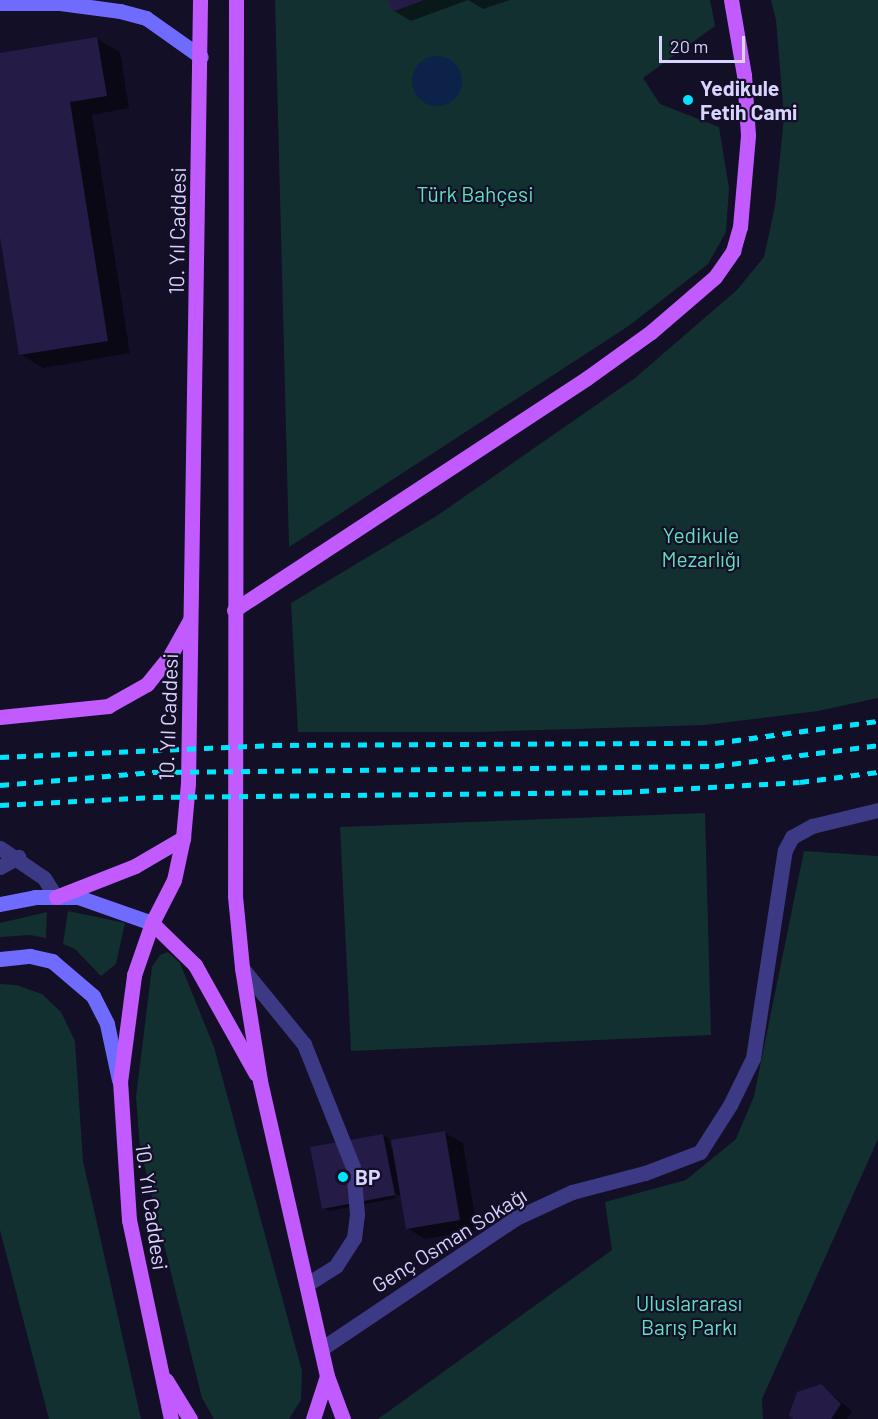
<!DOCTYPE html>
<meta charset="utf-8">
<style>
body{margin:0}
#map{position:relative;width:878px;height:1419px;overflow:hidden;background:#130f26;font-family:Barlow,sans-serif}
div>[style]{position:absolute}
.green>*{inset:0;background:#12302f}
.water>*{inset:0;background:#0c2248}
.round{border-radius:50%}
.shadow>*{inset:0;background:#0007}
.building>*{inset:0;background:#241b47}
.lane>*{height:15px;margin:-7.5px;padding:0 7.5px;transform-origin:7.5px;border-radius:7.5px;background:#3d3a85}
.street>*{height:15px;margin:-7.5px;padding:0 7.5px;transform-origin:7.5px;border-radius:7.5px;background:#3d3a85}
.secondary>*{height:15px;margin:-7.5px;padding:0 7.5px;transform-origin:7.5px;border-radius:7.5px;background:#6f6bff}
.primary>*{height:15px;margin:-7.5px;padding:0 7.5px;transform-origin:7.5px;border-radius:7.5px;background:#c25bff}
.rail>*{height:4.5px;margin-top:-2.25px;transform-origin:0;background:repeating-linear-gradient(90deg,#00e5ff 0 9px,transparent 0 17px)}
.dots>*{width:16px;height:16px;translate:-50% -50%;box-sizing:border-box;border:3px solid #130f26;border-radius:50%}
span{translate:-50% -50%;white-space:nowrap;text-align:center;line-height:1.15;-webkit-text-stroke:4.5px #130f26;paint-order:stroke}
.poi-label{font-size:21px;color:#d9d4ff;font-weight:700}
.left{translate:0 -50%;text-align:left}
.park-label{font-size:21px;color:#5fe0c0}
.street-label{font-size:21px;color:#d9d4ff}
.scale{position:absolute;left:659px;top:36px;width:86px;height:27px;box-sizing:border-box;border:3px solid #d9d4ff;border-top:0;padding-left:8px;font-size:18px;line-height:21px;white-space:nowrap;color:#d9d4ff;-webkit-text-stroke:4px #130f26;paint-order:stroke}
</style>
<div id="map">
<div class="green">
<i style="clip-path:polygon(275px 0,710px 0,715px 26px,643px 78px,660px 104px,719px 127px,729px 188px,726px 232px,708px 264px,630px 325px,289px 547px)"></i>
<i style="clip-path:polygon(771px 0,878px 0,878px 698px,818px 711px,705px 725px,479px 732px,298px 732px,291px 603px,438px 515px,635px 378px,737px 290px,764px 257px,775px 206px,784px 117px,776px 20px)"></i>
<i style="clip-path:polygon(705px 813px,711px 1035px,351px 1051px,340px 827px)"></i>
<i style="clip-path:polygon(804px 851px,878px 856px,878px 1139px,762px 1399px,763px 1419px,378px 1419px,612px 1250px,605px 1202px,686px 1180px,736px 1139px,754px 1096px)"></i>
<i style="clip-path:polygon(68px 911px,125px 923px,116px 964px,101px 976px,75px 949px,63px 944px)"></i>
<i style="clip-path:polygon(47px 912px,46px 938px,30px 935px,0 937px,0 923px)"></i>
<i style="clip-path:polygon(168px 952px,180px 963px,214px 1047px,302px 1371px,301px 1400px,289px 1419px,214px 1419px,202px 1398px,140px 1148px,136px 1097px,152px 967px,160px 955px)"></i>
<i style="clip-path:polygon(0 984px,16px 985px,42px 994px,61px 1012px,75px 1041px,83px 1161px,141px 1419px,49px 1419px,0 1230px)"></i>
</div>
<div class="water">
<i class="round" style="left:412px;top:56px;width:50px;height:50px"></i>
</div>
<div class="shadow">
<i style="clip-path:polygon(390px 0,510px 0,483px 9px,468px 0,411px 21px,394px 11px)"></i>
<i style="clip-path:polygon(97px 39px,120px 52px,129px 108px,92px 115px,130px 353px,43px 368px,20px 354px,0 228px,0 55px)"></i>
<i style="clip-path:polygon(445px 1133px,463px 1143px,477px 1230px,425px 1239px,407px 1228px,402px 1197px,389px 1190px,397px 1198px,329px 1211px,323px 1208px,383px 1135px,389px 1139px,391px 1149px)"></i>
<i style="clip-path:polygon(821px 1386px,852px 1411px,847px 1419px,795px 1419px)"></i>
</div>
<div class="building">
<i style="clip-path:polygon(388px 0,424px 0,392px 12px)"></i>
<i style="clip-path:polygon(97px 37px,107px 96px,70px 102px,108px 341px,19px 355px,0 237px,0 53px)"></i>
<i style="clip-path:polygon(445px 1131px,460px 1220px,406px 1229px,391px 1140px)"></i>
<i style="clip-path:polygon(383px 1134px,395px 1195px,322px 1209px,310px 1147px)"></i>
<i style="clip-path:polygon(821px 1384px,841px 1404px,831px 1419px,793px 1419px,789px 1415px,797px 1392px)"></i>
</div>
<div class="lane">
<i style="left:0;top:848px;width:53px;rotate:34.3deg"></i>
<i style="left:44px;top:878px;width:22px;rotate:58deg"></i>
<i style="left:0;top:867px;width:21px;rotate:-29deg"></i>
<i style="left:242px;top:968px;width:98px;rotate:50.8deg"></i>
<i style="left:304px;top:1044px;width:132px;rotate:68.3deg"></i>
<i style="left:353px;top:1167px;width:47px;rotate:85.1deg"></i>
<i style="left:357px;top:1214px;width:24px;rotate:97deg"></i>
<i style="left:354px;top:1238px;width:33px;rotate:123deg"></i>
<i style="left:336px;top:1266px;width:34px;rotate:148deg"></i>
</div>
<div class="street">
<i style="left:321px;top:1349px;width:235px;rotate:-33.9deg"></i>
<i style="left:516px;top:1218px;width:62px;rotate:-24.9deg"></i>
<i style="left:572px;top:1192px;width:75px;rotate:-14.6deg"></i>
<i style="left:645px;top:1173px;width:59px;rotate:-20.9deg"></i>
<i style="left:700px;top:1152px;width:56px;rotate:-57.4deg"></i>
<i style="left:730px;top:1105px;width:52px;rotate:-63.9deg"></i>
<i style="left:753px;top:1058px;width:210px;rotate:-81.3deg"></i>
<i style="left:785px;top:850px;width:15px;rotate:-62deg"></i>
<i style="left:792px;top:837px;width:23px;rotate:-29deg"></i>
<i style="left:812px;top:826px;width:68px;rotate:-13.6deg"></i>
</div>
<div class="secondary">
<i style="left:0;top:3px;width:60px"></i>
<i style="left:60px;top:3px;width:61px;rotate:7.6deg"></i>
<i style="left:120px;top:11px;width:27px;rotate:15deg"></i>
<i style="left:146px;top:18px;width:67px;rotate:35.3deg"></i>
<i style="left:0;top:904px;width:36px;rotate:-11deg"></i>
<i style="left:35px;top:897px;width:43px"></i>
<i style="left:78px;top:897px;width:78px;rotate:19.4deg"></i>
<i style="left:0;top:959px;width:30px;rotate:-6deg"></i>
<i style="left:30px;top:956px;width:23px;rotate:13deg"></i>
<i style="left:52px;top:961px;width:54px;rotate:40.5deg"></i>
<i style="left:93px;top:996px;width:31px;rotate:63deg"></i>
<i style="left:107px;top:1024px;width:57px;rotate:77.9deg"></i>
</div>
<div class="primary">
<i style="left:236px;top:0;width:896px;rotate:90.06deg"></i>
<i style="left:235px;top:896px;width:72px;rotate:84.4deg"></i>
<i style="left:242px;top:968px;width:114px;rotate:80.9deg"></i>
<i style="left:260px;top:1081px;width:303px;rotate:77.2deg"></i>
<i style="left:327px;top:1376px;width:46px;rotate:69.6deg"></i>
<i style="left:234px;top:610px;width:422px;rotate:-33.3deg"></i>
<i style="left:587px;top:378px;width:79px;rotate:-35.7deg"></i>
<i style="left:651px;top:332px;width:84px;rotate:-40.7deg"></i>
<i style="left:715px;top:277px;width:32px;rotate:-55deg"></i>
<i style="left:733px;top:251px;width:25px;rotate:-74deg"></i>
<i style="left:740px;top:227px;width:92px;rotate:-85deg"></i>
<i style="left:748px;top:135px;width:60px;rotate:-93.8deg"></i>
<i style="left:744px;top:75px;width:76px;rotate:-99.8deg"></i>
<i style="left:0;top:717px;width:109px;rotate:-5.8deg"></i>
<i style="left:108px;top:706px;width:45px;rotate:-29.4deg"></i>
<i style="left:147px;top:684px;width:38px;rotate:-51deg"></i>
<i style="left:171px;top:654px;width:38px;rotate:-61deg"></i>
<i style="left:56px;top:897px;width:85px;rotate:-21.4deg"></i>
<i style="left:135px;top:866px;width:56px;rotate:-30.3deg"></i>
<i style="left:152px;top:923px;width:60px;rotate:44.3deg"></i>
<i style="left:195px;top:965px;width:125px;rotate:60.8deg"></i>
<i style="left:166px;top:1380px;width:46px;rotate:58.4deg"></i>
<i style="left:171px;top:1419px;width:203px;rotate:-101.9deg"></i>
<i style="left:129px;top:1220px;width:138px;rotate:-93.7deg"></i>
<i style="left:120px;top:1082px;width:108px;rotate:-82.5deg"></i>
<i style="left:134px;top:975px;width:55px;rotate:-70.9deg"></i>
<i style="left:152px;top:923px;width:48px;rotate:-62.9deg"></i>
<i style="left:174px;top:880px;width:43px;rotate:-77.9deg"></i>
<i style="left:183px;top:838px;width:55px;rotate:-84.8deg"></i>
<i style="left:188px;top:783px;width:783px;rotate:-89.12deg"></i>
<i style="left:313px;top:1419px;width:45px;rotate:-72deg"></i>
</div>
<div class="rail">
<i style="left:0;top:757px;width:273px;rotate:-2.5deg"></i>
<i style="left:273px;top:745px;width:442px;rotate:-0.3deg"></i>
<i style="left:715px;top:743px;width:164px;rotate:-7.7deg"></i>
<i style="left:0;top:785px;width:157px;rotate:-4.8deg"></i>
<i style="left:156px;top:772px;width:559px;rotate:-0.61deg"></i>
<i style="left:715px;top:766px;width:164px;rotate:-7.3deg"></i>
<i style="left:0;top:805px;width:154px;rotate:-3deg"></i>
<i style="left:154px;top:797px;width:469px;rotate:-0.6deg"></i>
<i style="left:623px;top:792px;width:177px;rotate:-3.2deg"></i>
<i style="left:800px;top:782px;width:79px;rotate:-7.3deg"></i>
</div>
<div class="dots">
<i style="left:688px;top:100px;background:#00e5ff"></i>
<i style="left:343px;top:1177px;background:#00e5ff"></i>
</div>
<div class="poi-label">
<span class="left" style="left:700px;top:100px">Yedikule<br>Fetih Cami</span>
<span class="left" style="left:355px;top:1177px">BP</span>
</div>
<div class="park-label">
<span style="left:475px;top:194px">Türk Bahçesi</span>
<span style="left:701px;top:547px">Yedikule<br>Mezarlığı</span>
<span style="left:689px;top:1315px">Uluslararası<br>Barış Parkı</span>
</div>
<div class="street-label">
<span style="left:177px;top:231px;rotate:-89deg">10. Yıl Caddesi</span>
<span style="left:168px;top:717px;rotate:-88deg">10. Yıl Caddesi</span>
<span style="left:152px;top:1207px;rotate:82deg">10. Yıl Caddesi</span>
<span style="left:449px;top:1240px;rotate:-32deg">Genç Osman Sokağı</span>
</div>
<div class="scale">20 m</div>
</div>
